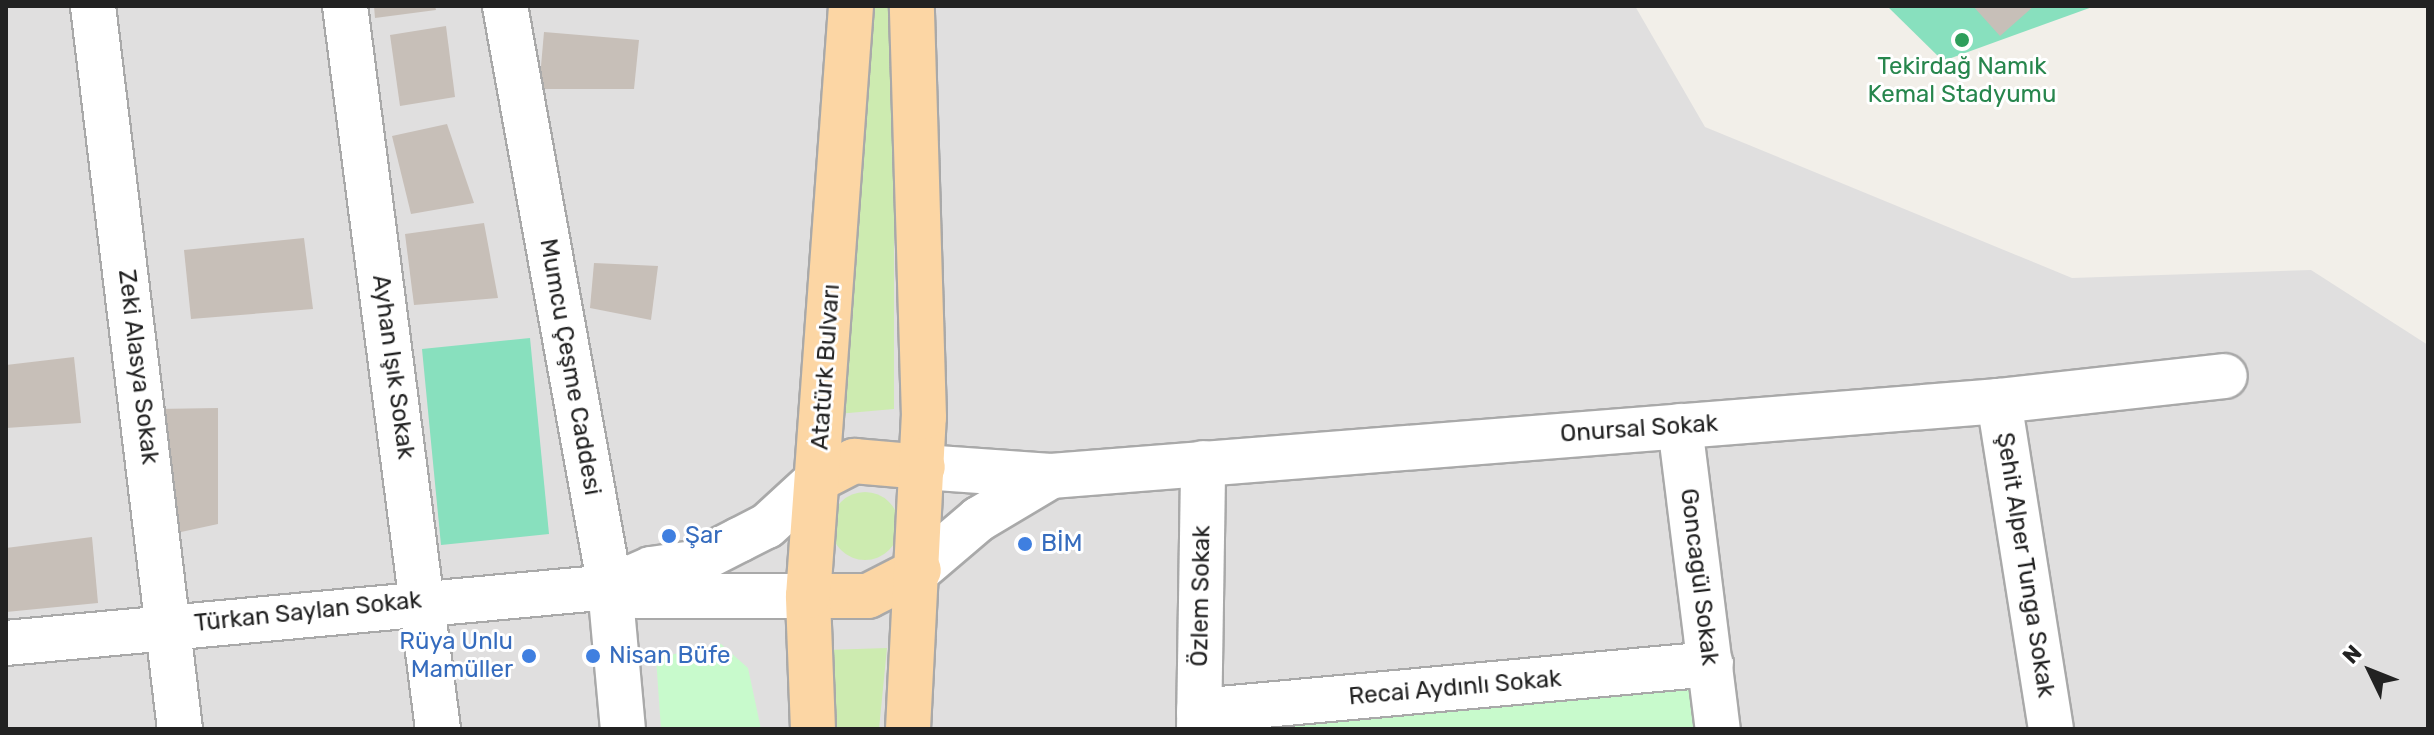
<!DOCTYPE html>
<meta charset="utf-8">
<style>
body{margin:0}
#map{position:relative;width:2434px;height:735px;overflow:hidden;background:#f2efe9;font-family:Rubik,sans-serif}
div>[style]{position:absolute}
.residential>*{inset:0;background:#e0dfdf}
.grass>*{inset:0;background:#cdebb0}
.round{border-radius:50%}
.park>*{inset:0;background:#c8facc}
.pitch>*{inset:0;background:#88e0be}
.building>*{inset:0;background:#c7bfb8}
.roads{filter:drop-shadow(2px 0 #a9a9a9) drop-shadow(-2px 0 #a9a9a9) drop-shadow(0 2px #a9a9a9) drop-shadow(0 -2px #a9a9a9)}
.minor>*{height:44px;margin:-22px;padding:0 22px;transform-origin:22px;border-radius:22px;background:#fff}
.major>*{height:44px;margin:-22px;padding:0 22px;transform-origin:22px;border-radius:22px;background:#fcd6a4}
.dots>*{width:22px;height:22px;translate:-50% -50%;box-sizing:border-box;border:4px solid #fff;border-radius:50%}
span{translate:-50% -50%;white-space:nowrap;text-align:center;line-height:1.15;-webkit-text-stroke:6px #fff;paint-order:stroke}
.leisure-label{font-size:24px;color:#27864d}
.street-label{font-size:24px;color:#222}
.shop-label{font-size:24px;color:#366cbe}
.left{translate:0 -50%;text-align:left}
.right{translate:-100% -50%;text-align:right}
.frame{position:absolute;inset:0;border:8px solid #222;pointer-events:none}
.north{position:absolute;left:2330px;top:631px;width:80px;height:80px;-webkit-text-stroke:6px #fff;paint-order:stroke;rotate:313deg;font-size:22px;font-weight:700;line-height:32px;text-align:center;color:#222}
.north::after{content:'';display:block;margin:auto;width:28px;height:36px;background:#222;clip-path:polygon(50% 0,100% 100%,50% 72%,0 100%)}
</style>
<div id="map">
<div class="residential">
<i style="clip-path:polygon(6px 6px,1635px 6px,1705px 127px,2072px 278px,2311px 270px,2428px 345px,2428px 729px,6px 729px)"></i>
</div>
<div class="grass">
<i style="clip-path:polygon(871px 6px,894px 6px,894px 409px,837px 414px)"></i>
<i class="round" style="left:831px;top:492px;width:68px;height:68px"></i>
<i style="clip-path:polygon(887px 648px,879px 729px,828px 729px,826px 650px)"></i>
</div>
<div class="park">
<i style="clip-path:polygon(721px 644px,748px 668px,761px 729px,661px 729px,656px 658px)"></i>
<i style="clip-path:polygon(1687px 679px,1697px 729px,1243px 729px)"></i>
</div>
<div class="pitch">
<i style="clip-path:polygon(1887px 6px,2095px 6px,1943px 61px)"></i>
<i style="clip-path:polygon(530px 338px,549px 534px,441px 545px,422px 349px)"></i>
</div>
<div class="building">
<i style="clip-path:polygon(374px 6px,435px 6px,436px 10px,375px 18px)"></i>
<i style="clip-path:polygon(1973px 6px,2034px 6px,2000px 36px)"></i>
<i style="clip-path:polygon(446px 26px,455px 97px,400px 106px,390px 35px)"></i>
<i style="clip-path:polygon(544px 32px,639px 40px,634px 89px,539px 89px)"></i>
<i style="clip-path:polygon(447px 124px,474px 203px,411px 214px,392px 136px)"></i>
<i style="clip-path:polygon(484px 223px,498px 298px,414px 305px,405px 234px)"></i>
<i style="clip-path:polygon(304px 238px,313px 309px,191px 319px,184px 250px)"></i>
<i style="clip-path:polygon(594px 263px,658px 266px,651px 320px,590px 308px)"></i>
<i style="clip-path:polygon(74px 357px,81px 423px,6px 428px,6px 365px)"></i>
<i style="clip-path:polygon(218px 408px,218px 524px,167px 535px,156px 409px)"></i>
<i style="clip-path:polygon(92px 537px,98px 603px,6px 612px,6px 548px)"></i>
</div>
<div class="roads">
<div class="minor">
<i style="left:93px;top:6px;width:728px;rotate:83.14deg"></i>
<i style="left:345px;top:6px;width:729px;rotate:82.67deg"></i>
<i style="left:505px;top:6px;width:590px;rotate:79.76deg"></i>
<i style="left:610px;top:587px;width:143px;rotate:84.8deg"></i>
<i style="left:1999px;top:401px;width:332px;rotate:81deg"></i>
<i style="left:1680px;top:426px;width:305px;rotate:82.9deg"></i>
<i style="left:923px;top:467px;width:128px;rotate:4deg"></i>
<i style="left:1051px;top:476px;width:951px;rotate:-4.52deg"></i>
<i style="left:1999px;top:401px;width:227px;rotate:-6.3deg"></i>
<i style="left:919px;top:570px;width:79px;rotate:-40.4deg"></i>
<i style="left:979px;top:519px;width:84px;rotate:-30.8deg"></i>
<i style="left:616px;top:589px;width:22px;rotate:18deg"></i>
<i style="left:637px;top:596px;width:171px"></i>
<i style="left:6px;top:643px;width:607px;rotate:-5.3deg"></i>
<i style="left:610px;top:587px;width:45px;rotate:-23.7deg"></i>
<i style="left:651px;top:569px;width:43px;rotate:-7.9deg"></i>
<i style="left:694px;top:563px;width:51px;rotate:-27.1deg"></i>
<i style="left:739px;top:540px;width:31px;rotate:-27deg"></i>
<i style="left:767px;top:526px;width:68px;rotate:-42.6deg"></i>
<i style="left:1199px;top:711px;width:514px;rotate:-5.24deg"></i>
<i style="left:1199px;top:729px;width:266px;rotate:-89.1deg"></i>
</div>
<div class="major">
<i style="left:817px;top:480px;width:42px;rotate:-27.2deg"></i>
<i style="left:854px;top:461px;width:69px;rotate:5deg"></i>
<i style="left:808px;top:596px;width:60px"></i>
<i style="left:868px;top:596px;width:57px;rotate:-27deg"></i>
<i style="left:813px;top:729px;width:133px;rotate:-92.2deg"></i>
<i style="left:808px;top:596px;width:592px;rotate:-85.83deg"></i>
<i style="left:908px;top:729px;width:312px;rotate:-87.1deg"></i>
<i style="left:924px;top:417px;width:411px;rotate:-91.7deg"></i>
</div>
</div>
<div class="dots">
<i style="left:1962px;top:40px;background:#2e9e5b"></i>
<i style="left:669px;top:536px;background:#3f7fe0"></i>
<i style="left:1025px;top:544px;background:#3f7fe0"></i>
<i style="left:529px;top:656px;background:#3f7fe0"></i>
<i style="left:593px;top:656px;background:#3f7fe0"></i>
</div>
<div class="leisure-label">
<span style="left:1962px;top:81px">Tekirdağ Namık<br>Kemal Stadyumu</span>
</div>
<div class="street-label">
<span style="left:138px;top:367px;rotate:83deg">Zeki Alasya Sokak</span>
<span style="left:393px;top:367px;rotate:82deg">Ayhan Işık Sokak</span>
<span style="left:570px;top:367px;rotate:80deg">Mumcu Çeşme Caddesi</span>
<span style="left:826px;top:367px;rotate:-86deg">Atatürk Bulvarı</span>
<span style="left:1639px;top:429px;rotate:-4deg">Onursal Sokak</span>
<span style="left:2025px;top:565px;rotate:81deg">Şehit Alper Tunga Sokak</span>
<span style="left:1699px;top:577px;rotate:83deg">Goncagül Sokak</span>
<span style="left:1201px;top:596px;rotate:-89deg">Özlem Sokak</span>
<span style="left:308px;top:612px;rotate:-6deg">Türkan Saylan Sokak</span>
<span style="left:1455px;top:688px;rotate:-5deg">Recai Aydınlı Sokak</span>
</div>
<div class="shop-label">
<span class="left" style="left:685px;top:536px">Şar</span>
<span class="left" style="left:1041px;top:544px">BİM</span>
<span class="right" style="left:513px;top:656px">Rüya Unlu<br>Mamüller</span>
<span class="left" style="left:609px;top:656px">Nisan Büfe</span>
</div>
<div class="frame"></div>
<div class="north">N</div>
</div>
